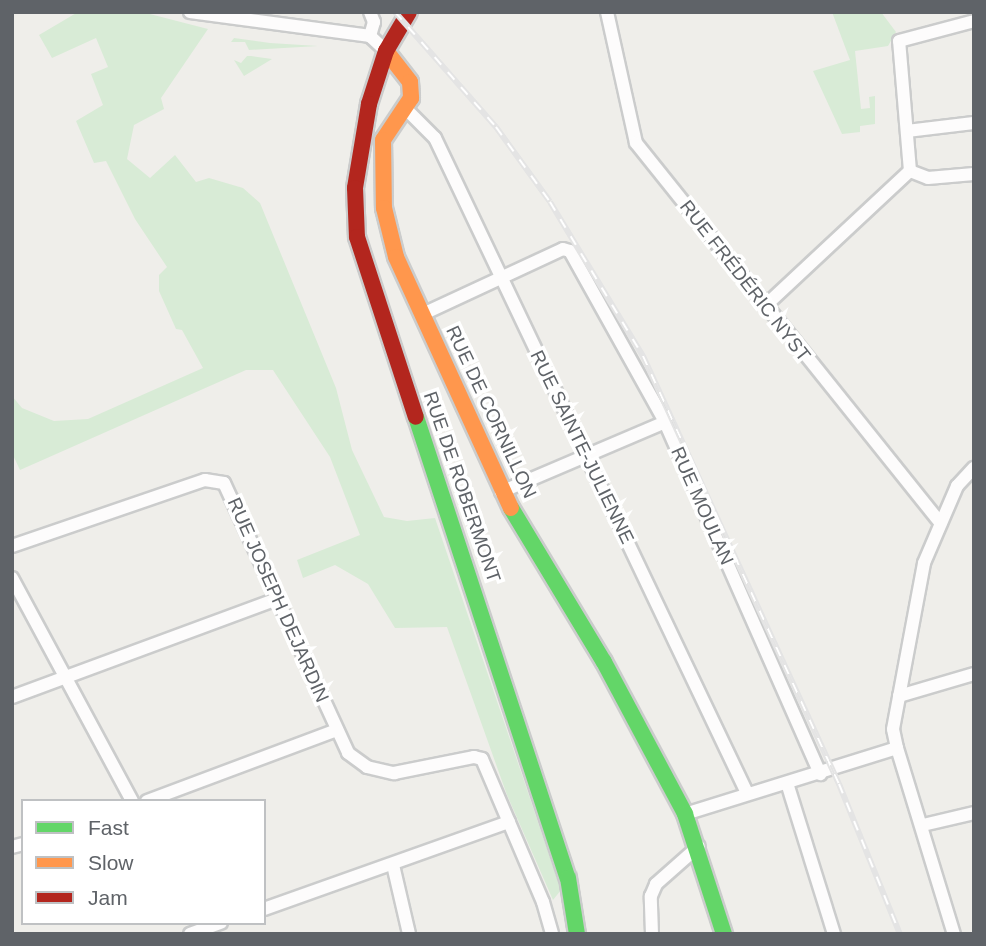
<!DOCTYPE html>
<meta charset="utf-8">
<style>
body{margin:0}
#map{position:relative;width:986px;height:946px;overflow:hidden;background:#efeeea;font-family:Helvetica,sans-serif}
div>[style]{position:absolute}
.green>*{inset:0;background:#d8ebd6}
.roads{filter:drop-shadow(2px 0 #cbcccc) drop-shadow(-2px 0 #cbcccc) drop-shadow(0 2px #cbcccc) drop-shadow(0 -2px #cbcccc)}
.street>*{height:12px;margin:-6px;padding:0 6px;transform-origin:6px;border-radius:6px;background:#fdfcfc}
.fast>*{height:16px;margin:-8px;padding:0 8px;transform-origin:8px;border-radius:8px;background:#63d668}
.slow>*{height:16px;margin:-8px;padding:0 8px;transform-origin:8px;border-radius:8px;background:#ff974d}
.jam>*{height:16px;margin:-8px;padding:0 8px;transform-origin:8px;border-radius:8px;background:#b3261e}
.rail>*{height:6px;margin-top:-3px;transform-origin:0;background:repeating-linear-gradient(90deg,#fff 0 10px,#e4e4e4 0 20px);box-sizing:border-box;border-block:2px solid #e4e4e4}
span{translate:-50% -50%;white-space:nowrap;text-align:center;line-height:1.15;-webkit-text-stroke:7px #fff;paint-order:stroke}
.street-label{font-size:19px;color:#5f6368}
.frame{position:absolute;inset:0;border:14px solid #5f6368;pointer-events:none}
.legend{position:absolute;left:21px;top:799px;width:245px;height:126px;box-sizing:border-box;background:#fff;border:2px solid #bfc1c3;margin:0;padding:9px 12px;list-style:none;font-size:21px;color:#5f6368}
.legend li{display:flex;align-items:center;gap:14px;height:35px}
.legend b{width:35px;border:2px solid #bfc1c3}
</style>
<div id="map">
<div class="green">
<i style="clip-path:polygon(78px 12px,142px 12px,208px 29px,161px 98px,164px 109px,134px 125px,127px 159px,150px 178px,175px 155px,196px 182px,209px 178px,243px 188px,260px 203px,336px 388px,352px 450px,384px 517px,407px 521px,435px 518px,561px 890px,553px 900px,507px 795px,447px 627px,395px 628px,368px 584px,335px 565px,303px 578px,297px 560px,360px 535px,330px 457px,273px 370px,246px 370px,20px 470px,12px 453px,12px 396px,22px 408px,54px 421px,88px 419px,203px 368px,182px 330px,176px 329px,159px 291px,159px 275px,167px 267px,135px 219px,106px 161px,94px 163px,76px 121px,103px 105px,91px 74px,108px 67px,96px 38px,52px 58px,39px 35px)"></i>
<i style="clip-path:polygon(832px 12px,881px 12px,896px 32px,888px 46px,855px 51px,861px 109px,870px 108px,869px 97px,875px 96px,875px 124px,860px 126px,860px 132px,842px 134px,813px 71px,850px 60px)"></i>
<i style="clip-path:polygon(234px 38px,270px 43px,318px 46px,249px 50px,245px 42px,231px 42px)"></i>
<i style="clip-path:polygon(247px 56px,251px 56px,272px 59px,244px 76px,234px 60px,241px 63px)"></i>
</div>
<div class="roads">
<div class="street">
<i style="left:190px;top:12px;width:182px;rotate:7.6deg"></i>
<i style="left:370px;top:36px;width:22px;rotate:43deg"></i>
<i style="left:370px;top:12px;width:11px;rotate:68deg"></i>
<i style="left:374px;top:22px;width:15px;rotate:106deg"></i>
<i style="left:607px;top:12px;width:134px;rotate:77.5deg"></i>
<i style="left:636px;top:143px;width:487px;rotate:51.3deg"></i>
<i style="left:405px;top:108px;width:42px;rotate:45deg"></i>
<i style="left:435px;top:138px;width:726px;rotate:64.53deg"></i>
<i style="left:907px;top:131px;width:67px;rotate:-6.8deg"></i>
<i style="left:910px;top:171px;width:130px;rotate:-94.8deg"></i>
<i style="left:899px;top:41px;width:78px;rotate:-14.9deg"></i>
<i style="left:765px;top:306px;width:198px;rotate:-43deg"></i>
<i style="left:910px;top:171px;width:19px;rotate:21deg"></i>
<i style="left:928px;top:178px;width:46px;rotate:-5deg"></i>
<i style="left:423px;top:314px;width:154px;rotate:-24.9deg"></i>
<i style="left:563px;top:249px;width:7px;rotate:16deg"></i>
<i style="left:570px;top:251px;width:196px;rotate:60.9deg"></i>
<i style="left:665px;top:422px;width:385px;rotate:66.2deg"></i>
<i style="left:501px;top:492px;width:178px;rotate:-23.1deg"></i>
<i style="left:12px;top:546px;width:204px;rotate:-18.9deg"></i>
<i style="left:205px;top:480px;width:19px;rotate:9deg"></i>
<i style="left:224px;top:483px;width:297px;rotate:65.3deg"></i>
<i style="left:348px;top:753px;width:24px;rotate:36deg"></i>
<i style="left:367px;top:767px;width:28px;rotate:13deg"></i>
<i style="left:394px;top:773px;width:82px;rotate:-11.3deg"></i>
<i style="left:474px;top:757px;width:8px;rotate:14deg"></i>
<i style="left:482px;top:759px;width:155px;rotate:66.9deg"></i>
<i style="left:543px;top:902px;width:33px;rotate:74deg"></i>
<i style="left:12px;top:578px;width:253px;rotate:61.7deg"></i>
<i style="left:899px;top:696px;width:78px;rotate:-16.3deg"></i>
<i style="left:12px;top:697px;width:283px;rotate:-20.3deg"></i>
<i style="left:897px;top:748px;width:195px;rotate:73deg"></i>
<i style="left:787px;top:783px;width:158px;rotate:72.7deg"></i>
<i style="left:147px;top:801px;width:203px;rotate:-20.5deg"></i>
<i style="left:685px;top:814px;width:222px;rotate:-17.3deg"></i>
<i style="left:897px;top:748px;width:19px;rotate:-102deg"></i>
<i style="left:893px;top:729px;width:169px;rotate:-79.4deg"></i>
<i style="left:924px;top:563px;width:84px;rotate:-66.8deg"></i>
<i style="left:957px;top:486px;width:25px;rotate:-47deg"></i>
<i style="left:923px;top:825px;width:52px;rotate:-13.2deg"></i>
<i style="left:12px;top:847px;width:11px;rotate:-15deg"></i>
<i style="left:393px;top:865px;width:71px;rotate:76.9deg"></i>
<i style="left:264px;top:909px;width:260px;rotate:-19.6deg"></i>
<i style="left:190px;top:934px;width:33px;rotate:-20deg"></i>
<i style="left:652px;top:934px;width:38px;rotate:-92deg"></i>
<i style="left:651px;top:896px;width:13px;rotate:-67deg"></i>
<i style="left:656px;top:884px;width:57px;rotate:-41.5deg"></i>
</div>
<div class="fast">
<i style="left:416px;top:417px;width:485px;rotate:71.8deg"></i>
<i style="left:568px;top:878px;width:57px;rotate:80.9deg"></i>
<i style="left:511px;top:508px;width:180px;rotate:58.9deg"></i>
<i style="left:604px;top:662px;width:172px;rotate:61.9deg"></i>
<i style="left:685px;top:814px;width:126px;rotate:72deg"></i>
</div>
<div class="slow">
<i style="left:386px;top:51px;width:39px;rotate:52deg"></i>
<i style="left:410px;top:82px;width:16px;rotate:86deg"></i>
<i style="left:411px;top:98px;width:50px;rotate:123.7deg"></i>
<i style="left:383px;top:140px;width:68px;rotate:89.2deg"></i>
<i style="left:384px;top:208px;width:50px;rotate:76.2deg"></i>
<i style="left:396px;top:257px;width:276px;rotate:65.4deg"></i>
</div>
<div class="jam">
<i style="left:409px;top:12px;width:45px;rotate:120.5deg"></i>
<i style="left:386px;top:51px;width:56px;rotate:107.8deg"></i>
<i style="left:369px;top:104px;width:85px;rotate:99.5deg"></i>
<i style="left:355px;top:188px;width:49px;rotate:87.7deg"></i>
<i style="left:357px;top:237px;width:189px;rotate:71.9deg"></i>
</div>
</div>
<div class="rail">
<i style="left:395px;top:12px;width:153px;rotate:48.7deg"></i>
<i style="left:496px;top:127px;width:92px;rotate:54.2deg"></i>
<i style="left:550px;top:202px;width:180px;rotate:58.9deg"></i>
<i style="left:643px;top:356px;width:471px;rotate:65.4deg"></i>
<i style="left:839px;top:784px;width:162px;rotate:67.9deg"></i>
</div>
<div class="street-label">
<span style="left:745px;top:281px;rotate:52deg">RUE FRÉDÉRIC NYST</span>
<span style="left:491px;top:412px;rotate:65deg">RUE DE CORNILLON</span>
<span style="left:582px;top:447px;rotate:64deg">RUE SAINTE-JULIENNE</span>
<span style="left:462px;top:487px;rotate:71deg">RUE DE ROBERMONT</span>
<span style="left:702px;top:506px;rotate:66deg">RUE MOULAN</span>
<span style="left:278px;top:600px;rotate:66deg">RUE JOSEPH DEJARDIN</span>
</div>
<div class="frame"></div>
<ul class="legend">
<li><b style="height:9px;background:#63d668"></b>Fast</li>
<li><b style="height:9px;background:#ff974d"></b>Slow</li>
<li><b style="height:9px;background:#b3261e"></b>Jam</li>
</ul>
</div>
